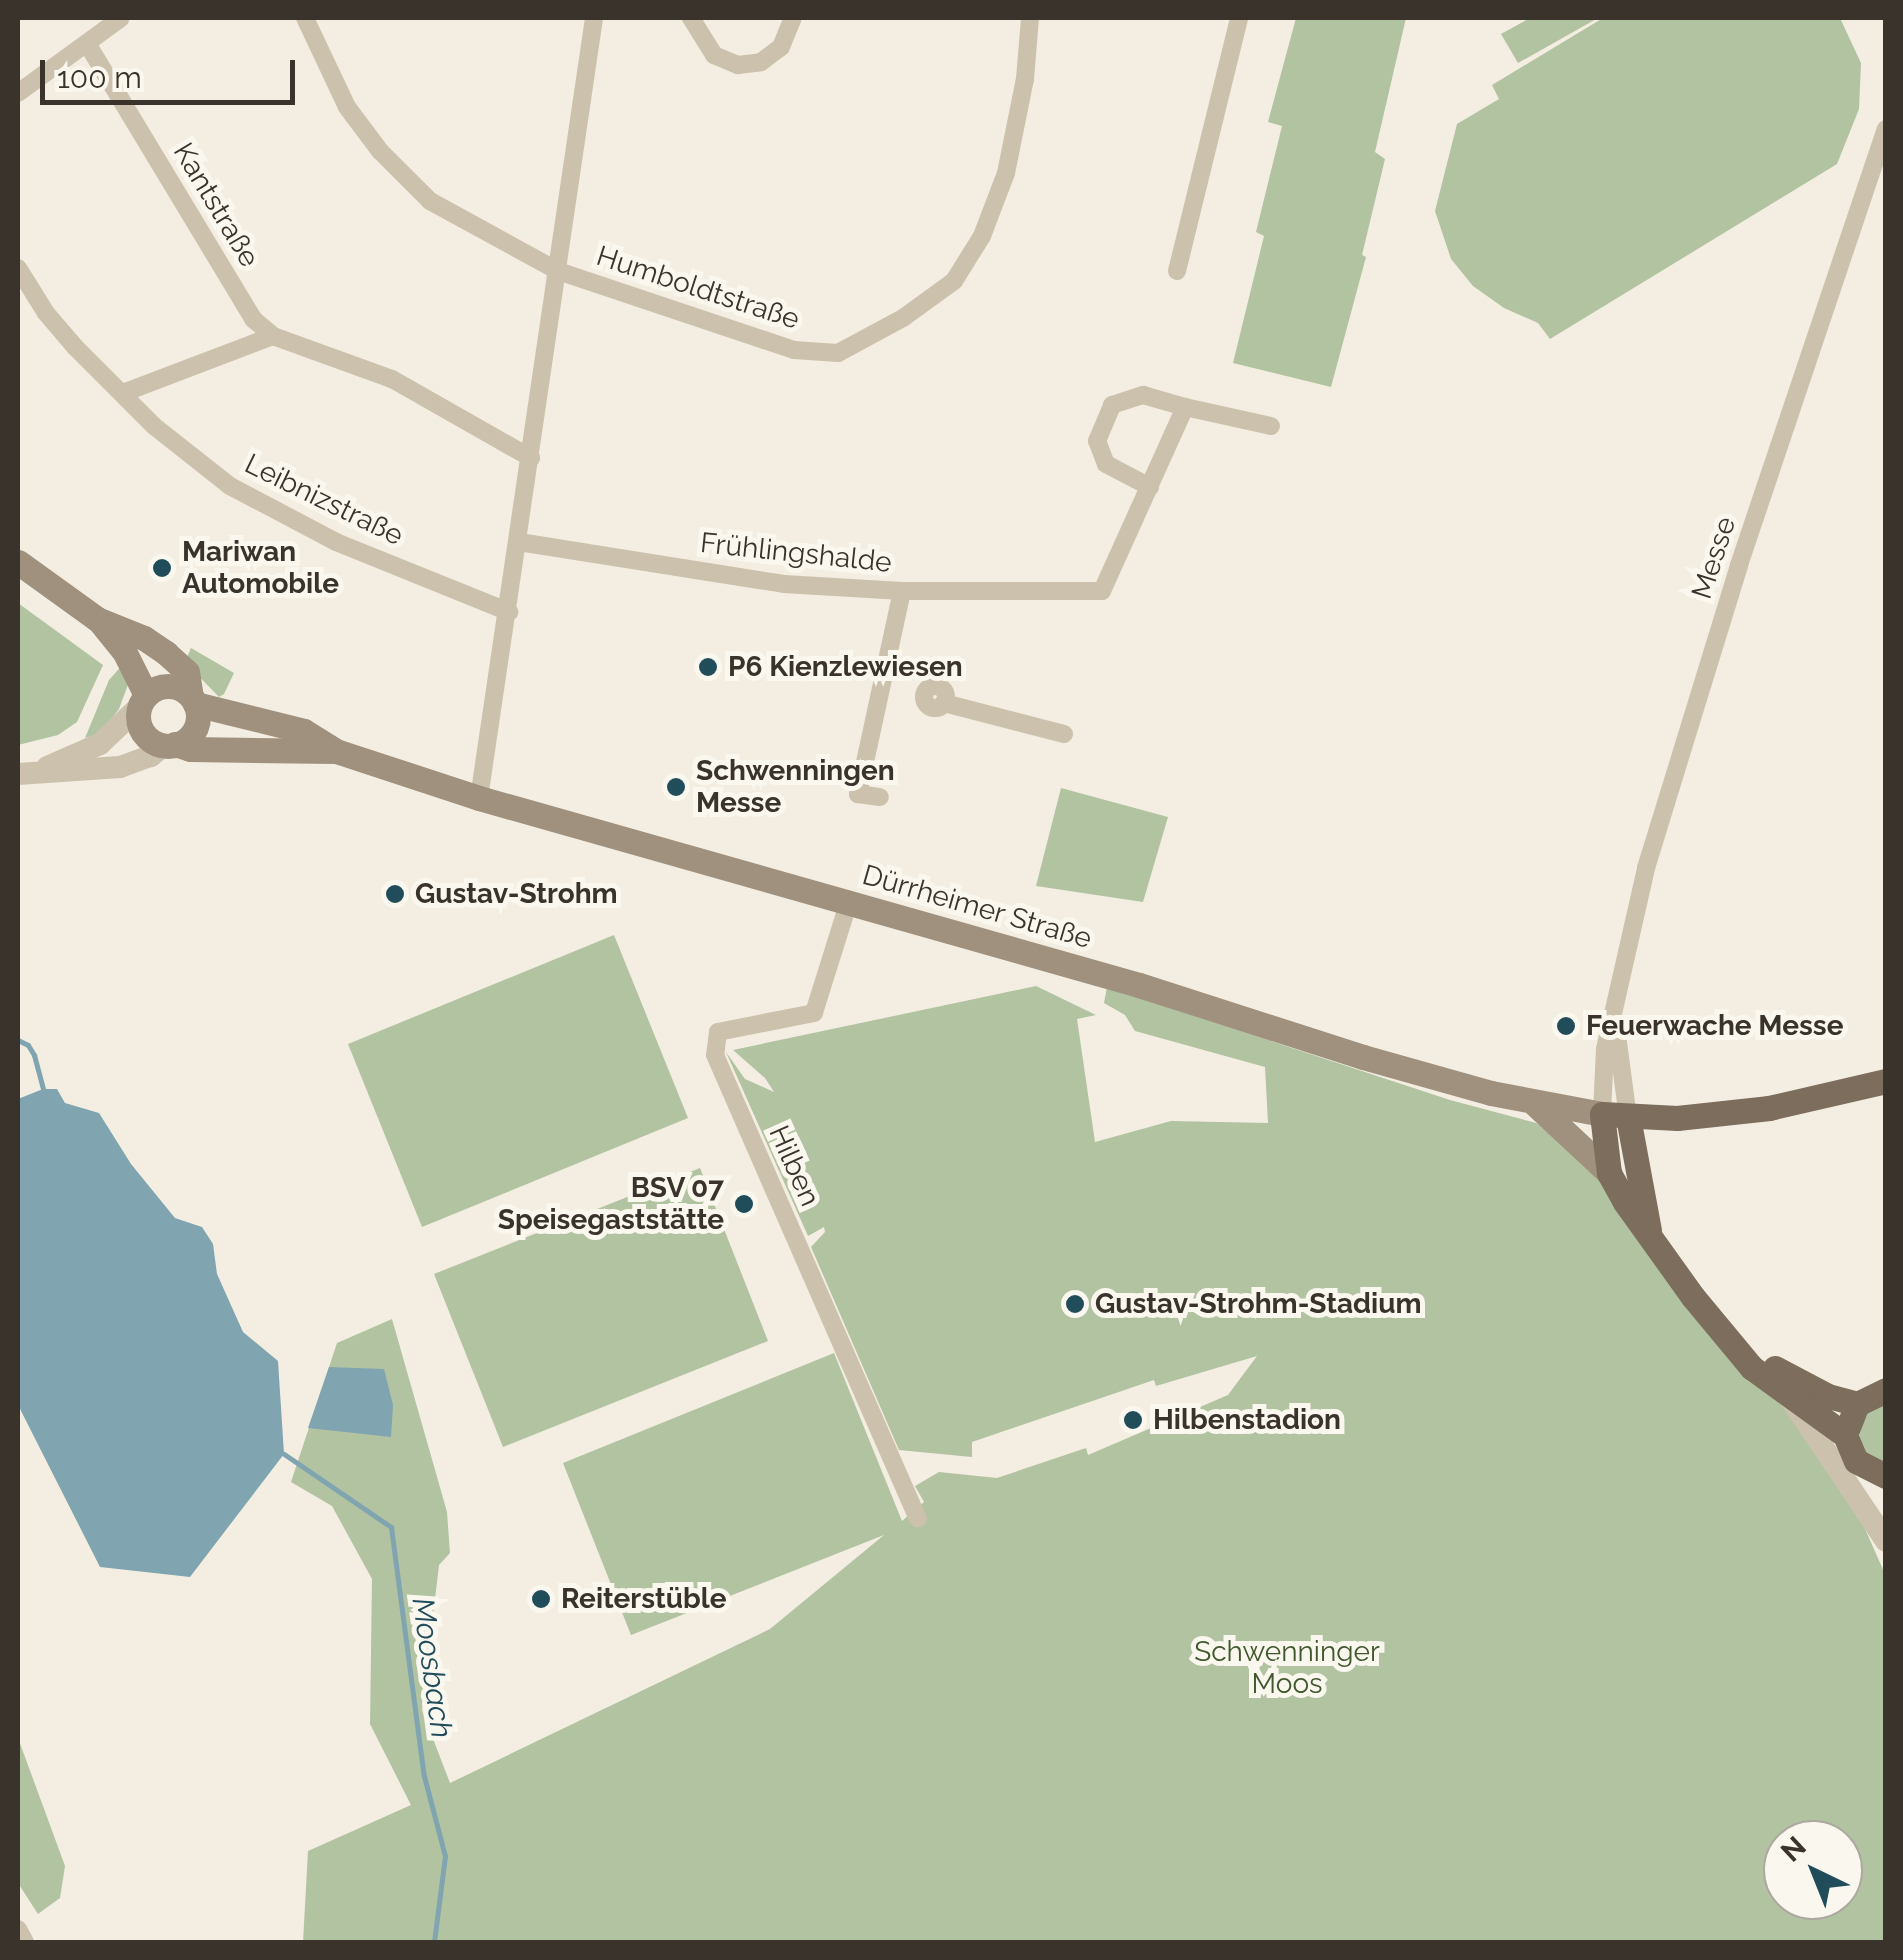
<!DOCTYPE html>
<meta charset="utf-8">
<style>
body{margin:0}
#map{position:relative;width:1903px;height:1960px;overflow:hidden;background:#f3eee1;font-family:Raleway,sans-serif}
div>[style]{position:absolute}
.green>*{inset:0;background:#b1c3a1}
.water>*{inset:0;background:#80a5b0}
.stream>*{height:5px;margin:-2.5px;padding:0 2.5px;transform-origin:2.5px;border-radius:2.5px;background:#80a5b0}
.minor>*{height:18px;margin:-9px;padding:0 9px;transform-origin:9px;border-radius:9px;background:#ccc1ac}
.minor>.ring{margin:-9px;padding:0;box-sizing:content-box;background:none;border:18px solid #ccc1ac;border-radius:50%}
.tertiary>*{height:22px;margin:-11px;padding:0 11px;transform-origin:11px;border-radius:11px;background:#ccc1ac}
.secondary>*{height:25px;margin:-12.5px;padding:0 12.5px;transform-origin:12.5px;border-radius:12.5px;background:#a0907e}
.secondary>.ring{margin:-12.5px;padding:0;box-sizing:content-box;background:none;border:25px solid #a0907e;border-radius:50%}
.primary>*{height:25px;margin:-12.5px;padding:0 12.5px;transform-origin:12.5px;border-radius:12.5px;background:#7c6d5d}
.dots>*{width:28px;height:28px;translate:-50% -50%;box-sizing:border-box;border:5px solid #faf7ee;border-radius:50%}
span{translate:-50% -50%;white-space:nowrap;text-align:center;line-height:1.15;-webkit-text-stroke:10px #faf7ee;paint-order:stroke}
.street-label{font-size:28px;color:#3a332b}
.poi-label{font-size:28px;color:#3a332b;font-weight:700}
.left{translate:0 -50%;text-align:left}
.right{translate:-100% -50%;text-align:right}
.park-label{font-size:28px;color:#41582f}
.water-label{font-size:30px;color:#214d5b;font-style:italic}
.frame{position:absolute;inset:0;border:20px solid #3a332b;pointer-events:none}
.north{position:absolute;left:1763px;top:1820px;width:100px;height:100px;box-sizing:border-box;background:#faf7ee;border:2px solid #ada9a0;border-radius:50%;rotate:317deg;font-size:28px;font-weight:700;line-height:40px;text-align:center;color:#3a332b}
.north::after{content:'';display:block;margin:auto;width:35px;height:45px;background:#214d5b;clip-path:polygon(50% 0,100% 100%,50% 72%,0 100%)}
.scale{position:absolute;left:40px;top:60px;width:255px;height:45px;box-sizing:border-box;border:5px solid #3a332b;border-top:0;padding-left:12px;font-size:30px;line-height:35px;white-space:nowrap;color:#3a332b;-webkit-text-stroke:8px #faf7ee;paint-order:stroke}
</style>
<div id="map">
<div class="green">
<i style="clip-path:polygon(1296px 18px,1406px 18px,1375px 152px,1385px 159px,1362px 255px,1366px 257px,1331px 387px,1233px 363px,1264px 236px,1256px 232px,1282px 126px,1268px 122px)"></i>
<i style="clip-path:polygon(1530px 18px,1598px 18px,1518px 63px,1501px 34px)"></i>
<i style="clip-path:polygon(1603px 18px,1840px 18px,1861px 63px,1859px 109px,1837px 164px,1550px 339px,1538px 323px,1504px 308px,1473px 286px,1451px 259px,1435px 211px,1457px 124px,1499px 99px,1492px 85px)"></i>
<i style="clip-path:polygon(18px 603px,103px 665px,77px 722px,58px 735px,18px 745px)"></i>
<i style="clip-path:polygon(191px 648px,234px 673px,224px 694px,219px 697px,185px 662px)"></i>
<i style="clip-path:polygon(126px 661px,129px 682px,119px 709px,99px 735px,85px 738px,109px 680px)"></i>
<i style="clip-path:polygon(1061px 788px,1168px 817px,1143px 902px,1036px 886px)"></i>
<i style="clip-path:polygon(614px 935px,688px 1118px,422px 1227px,348px 1044px)"></i>
<i style="clip-path:polygon(evenodd,1036px 986px,1096px 1015px,1077px 1019px,1095px 1142px,1171px 1121px,1268px 1123px,1265px 1067px,1135px 1031px,1125px 1015px,1104px 1003px,1107px 987px,1450px 1100px,1536px 1123px,1578px 1147px,1846px 1486px,1885px 1574px,1885px 1942px,303px 1942px,308px 1851px,411px 1805px,370px 1724px,372px 1579px,332px 1506px,291px 1482px,337px 1343px,392px 1319px,447px 1512px,450px 1553px,439px 1565px,422px 1710px,450px 1783px,770px 1629px,884px 1535px,631px 1635px,563px 1463px,834px 1353px,902px 1521px,924px 1502px,915px 1486px,939px 1472px,997px 1478px,1086px 1448px,1088px 1455px,1228px 1395px,1257px 1356px,1156px 1386px,1154px 1380px,972px 1442px,972px 1457px,899px 1450px,811px 1247px,825px 1232px,824px 1227px,808px 1236px,726px 1052px,745px 1079px,774px 1092px,765px 1078px,733px 1050px,1036px 986px,1783px 1840px,1843px 1840px,1843px 1900px,1783px 1900px,1783px 1840px)"></i>
<i style="clip-path:polygon(700px 1168px,768px 1341px,503px 1447px,434px 1274px)"></i>
<i style="clip-path:polygon(1885px 1402px,1885px 1465px,1869px 1458px,1858px 1441px,1866px 1412px)"></i>
<i style="clip-path:polygon(18px 1738px,65px 1866px,60px 1898px,38px 1914px,18px 1883px)"></i>
</div>
<div class="water">
<i style="clip-path:polygon(43px 1089px,57px 1089px,65px 1103px,99px 1113px,131px 1164px,175px 1218px,202px 1227px,213px 1244px,217px 1274px,243px 1332px,278px 1361px,284px 1454px,190px 1577px,100px 1567px,18px 1405px,18px 1099px)"></i>
<i style="clip-path:polygon(329px 1367px,384px 1369px,393px 1405px,391px 1437px,308px 1428px)"></i>
</div>
<div class="stream">
<i style="left:18px;top:1040px;width:11px;rotate:27deg"></i>
<i style="left:28px;top:1045px;width:12px;rotate:59deg"></i>
<i style="left:34px;top:1055px;width:35px;rotate:75deg"></i>
<i style="left:284px;top:1454px;width:130px;rotate:34.3deg"></i>
<i style="left:391px;top:1527px;width:251px;rotate:82.5deg"></i>
<i style="left:424px;top:1776px;width:83px;rotate:75.3deg"></i>
<i style="left:445px;top:1856px;width:87px;rotate:97.3deg"></i>
</div>
<div class="minor">
<i style="left:305px;top:18px;width:98px;rotate:64.7deg"></i>
<i style="left:347px;top:107px;width:55px;rotate:53.1deg"></i>
<i style="left:380px;top:151px;width:71px;rotate:45deg"></i>
<i style="left:430px;top:201px;width:146px;rotate:28.7deg"></i>
<i style="left:558px;top:271px;width:249px;rotate:18.5deg"></i>
<i style="left:794px;top:350px;width:44px;rotate:3.9deg"></i>
<i style="left:838px;top:353px;width:74px;rotate:-28.3deg"></i>
<i style="left:903px;top:318px;width:63px;rotate:-36deg"></i>
<i style="left:954px;top:281px;width:53px;rotate:-58.1deg"></i>
<i style="left:982px;top:236px;width:67px;rotate:-69.1deg"></i>
<i style="left:1006px;top:173px;width:96px;rotate:-78.6deg"></i>
<i style="left:1025px;top:79px;width:61px;rotate:-85.3deg"></i>
<i style="left:691px;top:18px;width:44px;rotate:58.1deg"></i>
<i style="left:714px;top:55px;width:26px;rotate:23deg"></i>
<i style="left:738px;top:65px;width:23px;rotate:-7deg"></i>
<i style="left:761px;top:62px;width:25px;rotate:-37deg"></i>
<i style="left:781px;top:47px;width:31px;rotate:-68deg"></i>
<i style="left:88px;top:45px;width:320px;rotate:58.9deg"></i>
<i style="left:253px;top:319px;width:26px;rotate:40deg"></i>
<i style="left:273px;top:336px;width:127px;rotate:19.9deg"></i>
<i style="left:392px;top:379px;width:160px;rotate:29.6deg"></i>
<i style="left:18px;top:93px;width:127px;rotate:-36.1deg"></i>
<i style="left:18px;top:268px;width:53px;rotate:58.1deg"></i>
<i style="left:46px;top:313px;width:45px;rotate:49.5deg"></i>
<i style="left:75px;top:347px;width:112px;rotate:45deg"></i>
<i style="left:154px;top:426px;width:97px;rotate:38.3deg"></i>
<i style="left:230px;top:486px;width:120px;rotate:27.8deg"></i>
<i style="left:336px;top:542px;width:187px;rotate:22deg"></i>
<i style="left:1177px;top:271px;width:260px;rotate:-76.2deg"></i>
<i style="left:123px;top:393px;width:160px;rotate:-20.8deg"></i>
<i style="left:1150px;top:487px;width:50px;rotate:-152.4deg"></i>
<i style="left:1106px;top:464px;width:25px;rotate:-111deg"></i>
<i style="left:1097px;top:441px;width:39px;rotate:-67deg"></i>
<i style="left:1112px;top:405px;width:33px;rotate:-18deg"></i>
<i style="left:1143px;top:395px;width:44px;rotate:15.9deg"></i>
<i style="left:519px;top:542px;width:268px;rotate:9deg"></i>
<i style="left:784px;top:584px;width:118px;rotate:3.4deg"></i>
<i style="left:902px;top:591px;width:208px;rotate:102.2deg"></i>
<i style="left:858px;top:794px;width:22px;rotate:8deg"></i>
<i style="left:902px;top:591px;width:200px"></i>
<i style="left:1102px;top:591px;width:202px;rotate:-65.7deg"></i>
<i style="left:1185px;top:407px;width:88px;rotate:12.5deg"></i>
<i class="ring" style="left:924px;top:686px;width:4px;height:4px"></i>
<i style="left:944px;top:703px;width:124px;rotate:14.5deg"></i>
<i style="left:479px;top:798px;width:788px;rotate:-81.61deg"></i>
<i style="left:849px;top:901px;width:117px;rotate:107.4deg"></i>
<i style="left:814px;top:1013px;width:98px;rotate:168.8deg"></i>
<i style="left:718px;top:1032px;width:23px;rotate:97deg"></i>
<i style="left:715px;top:1055px;width:506px;rotate:66.37deg"></i>
<i style="left:1615px;top:1020px;width:98px;rotate:82.4deg"></i>
<i style="left:1602px;top:1114px;width:65px;rotate:-87.4deg"></i>
<i style="left:1605px;top:1049px;width:186px;rotate:-77.2deg"></i>
<i style="left:1646px;top:868px;width:317px;rotate:-72.9deg"></i>
<i style="left:1739px;top:565px;width:460px;rotate:-71.4deg"></i>
<i style="left:18px;top:1929px;width:15px;rotate:62deg"></i>
</div>
<div class="tertiary">
<i style="left:47px;top:767px;width:58px;rotate:-23.5deg"></i>
<i style="left:100px;top:744px;width:54px;rotate:-43.5deg"></i>
<i style="left:18px;top:774px;width:102px;rotate:-3.9deg"></i>
<i style="left:120px;top:767px;width:33px;rotate:-20deg"></i>
<i style="left:151px;top:756px;width:17px;rotate:-40deg"></i>
<i style="left:1790px;top:1398px;width:172px;rotate:56.1deg"></i>
</div>
<div class="secondary">
<i style="left:18px;top:562px;width:97px;rotate:35.8deg"></i>
<i style="left:97px;top:619px;width:51px;rotate:22deg"></i>
<i style="left:144px;top:638px;width:27px;rotate:34deg"></i>
<i style="left:166px;top:653px;width:28px;rotate:42deg"></i>
<i style="left:187px;top:672px;width:25px;rotate:81deg"></i>
<i style="left:101px;top:623px;width:36px;rotate:51deg"></i>
<i style="left:124px;top:651px;width:49px;rotate:63.4deg"></i>
<i class="ring" style="left:138px;top:686px;width:35px;height:35px"></i>
<i style="left:195px;top:704px;width:112px;rotate:13.9deg"></i>
<i style="left:304px;top:731px;width:38px;rotate:32deg"></i>
<i style="left:336px;top:751px;width:151px;rotate:18.2deg"></i>
<i style="left:479px;top:798px;width:686px;rotate:15.82deg"></i>
<i style="left:1139px;top:985px;width:235px;rotate:17.8deg"></i>
<i style="left:1363px;top:1057px;width:133px;rotate:15.7deg"></i>
<i style="left:1491px;top:1093px;width:113px;rotate:10.7deg"></i>
<i style="left:175px;top:744px;width:16px;rotate:18deg"></i>
<i style="left:190px;top:749px;width:145px;rotate:0.8deg"></i>
<i style="left:1534px;top:1103px;width:103px;rotate:43deg"></i>
</div>
<div class="primary">
<i style="left:1628px;top:1117px;width:115px;rotate:79.5deg"></i>
<i style="left:1775px;top:1368px;width:60px;rotate:27.8deg"></i>
<i style="left:1828px;top:1396px;width:30px;rotate:15deg"></i>
<i style="left:1886px;top:1390px;width:32px;rotate:154deg"></i>
<i style="left:1857px;top:1404px;width:33px;rotate:111deg"></i>
<i style="left:1845px;top:1435px;width:28px;rotate:67deg"></i>
<i style="left:1856px;top:1461px;width:34px;rotate:27deg"></i>
<i style="left:1845px;top:1435px;width:115px;rotate:-144.2deg"></i>
<i style="left:1752px;top:1368px;width:92px;rotate:-129.7deg"></i>
<i style="left:1693px;top:1297px;width:117px;rotate:-125.6deg"></i>
<i style="left:1625px;top:1202px;width:33px;rotate:-119deg"></i>
<i style="left:1609px;top:1173px;width:59px;rotate:-96.8deg"></i>
<i style="left:1602px;top:1114px;width:75px;rotate:3.1deg"></i>
<i style="left:1677px;top:1118px;width:93px;rotate:-6.2deg"></i>
<i style="left:1769px;top:1108px;width:120px;rotate:-13deg"></i>
</div>
<div class="dots">
<i style="left:162px;top:568px;background:#214d5b"></i>
<i style="left:708px;top:667px;background:#214d5b"></i>
<i style="left:676px;top:787px;background:#214d5b"></i>
<i style="left:395px;top:894px;background:#214d5b"></i>
<i style="left:1566px;top:1026px;background:#214d5b"></i>
<i style="left:744px;top:1204px;background:#214d5b"></i>
<i style="left:1075px;top:1304px;background:#214d5b"></i>
<i style="left:1133px;top:1420px;background:#214d5b"></i>
<i style="left:541px;top:1599px;background:#214d5b"></i>
</div>
<div class="street-label">
<span style="left:216px;top:205px;rotate:59deg">Kantstraße</span>
<span style="left:698px;top:288px;rotate:18deg">Humboldtstraße</span>
<span style="left:324px;top:500px;rotate:26deg">Leibnizstraße</span>
<span style="left:796px;top:553px;rotate:6deg">Frühlingshalde</span>
<span style="left:1714px;top:558px;rotate:-72deg">Messe</span>
<span style="left:977px;top:907px;rotate:16deg">Dürrheimer Straße</span>
<span style="left:794px;top:1166px;rotate:66deg">Hilben</span>
</div>
<div class="poi-label">
<span class="left" style="left:182px;top:568px">Mariwan<br>Automobile</span>
<span class="left" style="left:728px;top:667px">P6 Kienzlewiesen</span>
<span class="left" style="left:696px;top:787px">Schwenningen<br>Messe</span>
<span class="left" style="left:415px;top:894px">Gustav-Strohm</span>
<span class="left" style="left:1586px;top:1026px">Feuerwache Messe</span>
<span class="right" style="left:724px;top:1204px">BSV 07<br>Speisegaststätte</span>
<span class="left" style="left:1095px;top:1304px">Gustav-Strohm-Stadium</span>
<span class="left" style="left:1153px;top:1420px">Hilbenstadion</span>
<span class="left" style="left:561px;top:1599px">Reiterstüble</span>
</div>
<div class="park-label">
<span style="left:1287px;top:1668px">Schwenninger<br>Moos</span>
</div>
<div class="water-label">
<span style="left:432px;top:1668px;rotate:82deg">Moosbach</span>
</div>
<div class="frame"></div>
<div class="north">N</div>
<div class="scale">100 m</div>
</div>
